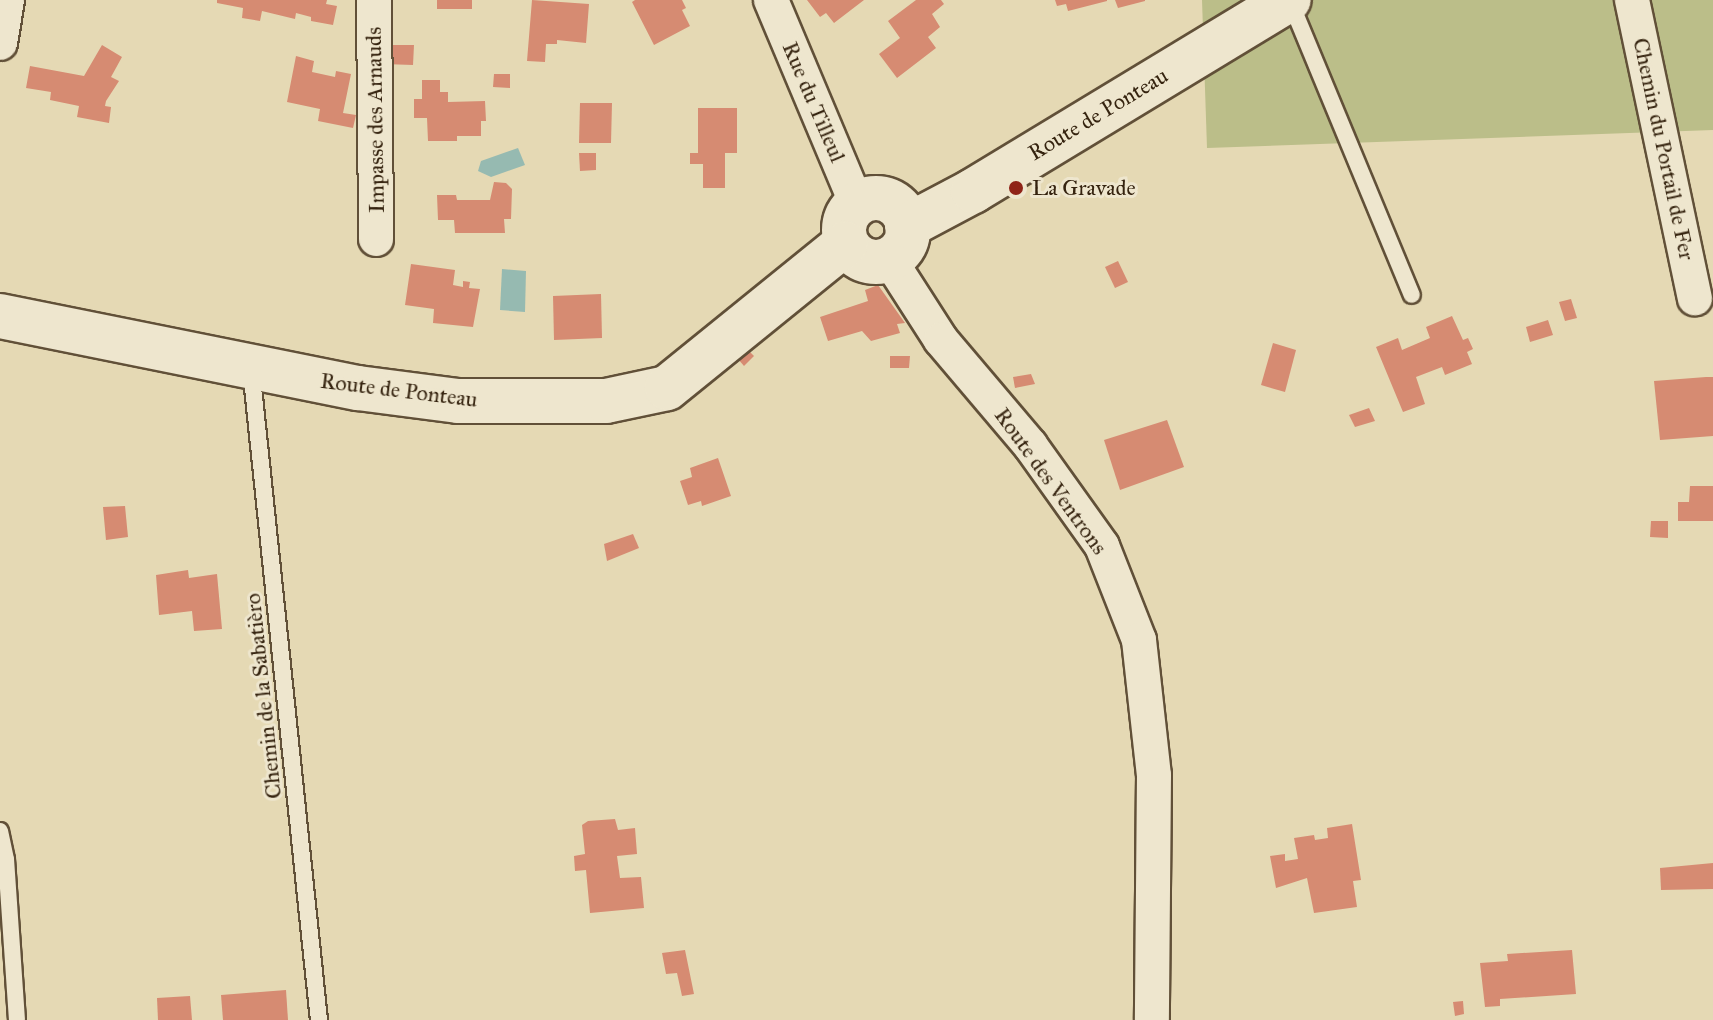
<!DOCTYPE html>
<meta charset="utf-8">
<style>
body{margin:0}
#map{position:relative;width:1713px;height:1020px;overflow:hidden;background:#e5d9b4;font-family:"IM FELL Great Primer",serif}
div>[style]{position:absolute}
.green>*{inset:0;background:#bbbe89}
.water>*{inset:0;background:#96bab1}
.building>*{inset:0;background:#d68b72}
.roads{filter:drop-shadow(2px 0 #615038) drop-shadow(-2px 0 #615038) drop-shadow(0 2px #615038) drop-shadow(0 -2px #615038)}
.lane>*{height:16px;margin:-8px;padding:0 8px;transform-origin:8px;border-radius:8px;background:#eee6ce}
.street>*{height:34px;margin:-17px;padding:0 17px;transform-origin:17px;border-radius:17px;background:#eee6ce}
.secondary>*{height:44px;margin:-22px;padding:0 22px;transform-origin:22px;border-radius:22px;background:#eee6ce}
.secondary>.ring{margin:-22px;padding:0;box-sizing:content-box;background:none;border:44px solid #eee6ce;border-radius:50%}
.dots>*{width:22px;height:22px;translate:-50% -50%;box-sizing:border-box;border:4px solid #eee6ce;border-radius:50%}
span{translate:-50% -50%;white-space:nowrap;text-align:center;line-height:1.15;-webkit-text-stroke:6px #eee6ce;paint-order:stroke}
.street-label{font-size:22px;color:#35230f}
.poi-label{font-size:22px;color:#35230f}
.left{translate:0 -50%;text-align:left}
</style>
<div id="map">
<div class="green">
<i style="clip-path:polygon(1202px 0,1713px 0,1713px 130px,1207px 148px)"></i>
</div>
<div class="water">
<i style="clip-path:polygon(518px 148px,525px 165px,491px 177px,478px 171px,481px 161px)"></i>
<i style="clip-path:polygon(502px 269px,526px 271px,525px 312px,500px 310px)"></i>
</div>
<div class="building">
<i style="clip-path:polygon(217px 0,327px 0,326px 4px,337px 6px,333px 25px,311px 21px,311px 17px,296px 13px,295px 19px,262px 11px,260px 21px,242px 18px,243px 8px,217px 3px)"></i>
<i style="clip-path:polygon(437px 0,472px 0,472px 9px,437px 9px)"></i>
<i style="clip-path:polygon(532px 0,589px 4px,586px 43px,557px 40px,557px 44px,546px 44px,545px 62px,527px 61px)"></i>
<i style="clip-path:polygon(635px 0,682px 0,686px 8px,682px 10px,690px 26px,654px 45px,632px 2px)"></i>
<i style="clip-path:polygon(807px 0,864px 0,834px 23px,826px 13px,820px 17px)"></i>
<i style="clip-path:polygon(916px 0,941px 0,944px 4px,932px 14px,940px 27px,928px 37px,936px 48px,897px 78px,879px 54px,900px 38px,888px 21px)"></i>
<i style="clip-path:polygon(1055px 0,1107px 0,1107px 1px,1068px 11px,1066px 4px,1057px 6px)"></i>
<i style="clip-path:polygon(1115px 0,1145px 0,1145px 1px,1118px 8px)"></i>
<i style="clip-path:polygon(102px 45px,122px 57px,111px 77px,119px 81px,106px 101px,105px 106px,111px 107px,109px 123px,77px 117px,79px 106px,50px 100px,51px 92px,26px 88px,30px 66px,84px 76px)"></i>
<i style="clip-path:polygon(384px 45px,414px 45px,413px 65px,383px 64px)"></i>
<i style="clip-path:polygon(296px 56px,314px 61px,312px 72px,335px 77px,336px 71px,351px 74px,343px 113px,356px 115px,353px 128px,318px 121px,320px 109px,287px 102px)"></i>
<i style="clip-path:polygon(494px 74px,510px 74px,510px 88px,493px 87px)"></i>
<i style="clip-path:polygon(422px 80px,440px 80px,440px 92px,448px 92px,448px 102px,485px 101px,486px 121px,481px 121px,481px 136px,457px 136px,457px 141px,428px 141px,427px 118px,414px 118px,414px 99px,422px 99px)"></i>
<i style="clip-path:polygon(580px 103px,612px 103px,611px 143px,579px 143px)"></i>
<i style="clip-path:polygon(698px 108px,737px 108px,737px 153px,725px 153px,725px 188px,703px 188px,703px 164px,690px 164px,690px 153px,698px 153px)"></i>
<i style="clip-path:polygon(579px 153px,596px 153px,596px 170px,580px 171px)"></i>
<i style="clip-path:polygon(494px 182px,506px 183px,512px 189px,511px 219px,504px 219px,505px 233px,455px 233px,454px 220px,438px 220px,437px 195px,456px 195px,457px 200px,490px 200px)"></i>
<i style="clip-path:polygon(1118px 261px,1128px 282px,1115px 288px,1105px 267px)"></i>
<i style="clip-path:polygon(411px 264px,455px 270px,453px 285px,463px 287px,463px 281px,470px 282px,469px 288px,480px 289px,473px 327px,433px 323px,434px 309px,405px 305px)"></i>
<i style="clip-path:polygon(878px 285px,905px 323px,897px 324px,900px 333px,871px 341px,862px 331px,828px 341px,820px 317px,868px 301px,865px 290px)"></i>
<i style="clip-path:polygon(601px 294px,602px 338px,554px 340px,553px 296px)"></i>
<i style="clip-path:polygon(1571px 299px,1577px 318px,1565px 321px,1559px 302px)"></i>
<i style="clip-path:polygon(1452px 316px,1463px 340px,1468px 338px,1473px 349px,1467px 352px,1472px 364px,1445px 375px,1442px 367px,1416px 377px,1425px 404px,1403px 412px,1376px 347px,1398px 338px,1402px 350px,1430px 338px,1426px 327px)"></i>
<i style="clip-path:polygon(1548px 320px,1553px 335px,1530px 342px,1526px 327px)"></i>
<i style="clip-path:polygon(1273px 343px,1296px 350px,1285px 392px,1261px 385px)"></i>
<i style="clip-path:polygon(748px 350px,754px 356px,744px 366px,738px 359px)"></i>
<i style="clip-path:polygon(890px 356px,910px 356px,909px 368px,890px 368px)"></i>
<i style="clip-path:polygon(1031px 374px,1035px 384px,1015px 388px,1013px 377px)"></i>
<i style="clip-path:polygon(1706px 377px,1713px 377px,1713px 436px,1660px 440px,1654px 381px)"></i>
<i style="clip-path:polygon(1369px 408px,1375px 421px,1355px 427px,1349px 415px)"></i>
<i style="clip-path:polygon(1167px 420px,1184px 467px,1120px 490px,1104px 440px)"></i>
<i style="clip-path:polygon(718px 458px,731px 496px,702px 506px,701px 501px,688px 505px,680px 481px,692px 477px,690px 468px)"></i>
<i style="clip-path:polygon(1690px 486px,1713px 486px,1713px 521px,1678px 521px,1678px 502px,1689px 502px)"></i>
<i style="clip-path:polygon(125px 506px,128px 537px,106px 540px,103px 507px)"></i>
<i style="clip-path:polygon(1651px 521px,1668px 521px,1668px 538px,1650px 537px)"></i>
<i style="clip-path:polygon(633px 534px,639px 548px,607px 561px,604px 544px)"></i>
<i style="clip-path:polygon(188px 570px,189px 578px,217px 574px,222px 629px,194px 631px,192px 611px,159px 615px,156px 575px)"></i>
<i style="clip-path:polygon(615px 819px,618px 830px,635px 828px,637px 854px,617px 856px,620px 878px,641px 877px,644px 908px,590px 913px,586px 870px,575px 871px,574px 856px,585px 854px,582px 825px,588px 821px)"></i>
<i style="clip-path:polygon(1352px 824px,1361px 880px,1353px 881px,1357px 907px,1314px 913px,1307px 878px,1276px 888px,1270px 856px,1285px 854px,1285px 861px,1298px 859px,1294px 838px,1314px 835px,1315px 840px,1328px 838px,1327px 828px)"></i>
<i style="clip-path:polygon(1713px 863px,1713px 889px,1661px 890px,1660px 868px)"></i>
<i style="clip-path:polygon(685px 950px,694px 994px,682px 996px,677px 973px,666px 974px,662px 953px)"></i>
<i style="clip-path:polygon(1572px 950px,1576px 994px,1500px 999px,1500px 1006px,1485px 1007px,1480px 963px,1508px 961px,1507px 954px)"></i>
<i style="clip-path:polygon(286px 990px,288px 1020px,223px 1020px,221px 995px)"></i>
<i style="clip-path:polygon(190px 996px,192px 1020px,158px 1020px,157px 998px)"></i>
<i style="clip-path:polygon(1463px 1001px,1464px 1014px,1455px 1016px,1453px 1002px)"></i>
</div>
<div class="roads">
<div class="lane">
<i style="left:1290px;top:1px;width:318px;rotate:67.5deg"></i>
<i style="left:251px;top:368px;width:656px;rotate:84.05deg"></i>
<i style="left:0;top:831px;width:29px;rotate:78deg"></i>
<i style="left:6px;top:859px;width:161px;rotate:86.1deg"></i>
</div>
<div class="street">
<i style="left:374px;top:0;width:239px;rotate:89.5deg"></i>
<i style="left:771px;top:0;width:222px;rotate:67.2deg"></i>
<i style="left:1632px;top:0;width:305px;rotate:78.1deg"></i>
<i style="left:0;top:43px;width:44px;rotate:-80.8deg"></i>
<i style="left:889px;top:259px;width:96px;rotate:57.3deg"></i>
<i style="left:941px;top:340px;width:138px;rotate:49.7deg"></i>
<i style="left:1030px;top:445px;width:124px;rotate:54.5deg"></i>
<i style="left:1102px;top:546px;width:101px;rotate:68.5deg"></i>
<i style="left:1139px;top:640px;width:136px;rotate:83.7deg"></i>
<i style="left:1154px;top:775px;width:245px;rotate:90.5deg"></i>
</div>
<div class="secondary">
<i class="ring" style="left:844px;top:198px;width:20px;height:20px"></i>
<i style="left:907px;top:226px;width:75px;rotate:-27.9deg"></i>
<i style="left:973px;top:191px;width:369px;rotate:-31.2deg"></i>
<i style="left:0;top:316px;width:365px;rotate:11.4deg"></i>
<i style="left:358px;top:388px;width:101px;rotate:7.4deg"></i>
<i style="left:458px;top:401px;width:148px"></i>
<i style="left:606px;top:401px;width:62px;rotate:-12deg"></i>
<i style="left:667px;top:388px;width:230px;rotate:-39deg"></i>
</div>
</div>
<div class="dots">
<i style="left:1016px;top:188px;background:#8f2418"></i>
</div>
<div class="street-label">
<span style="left:814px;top:102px;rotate:67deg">Rue du Tilleul</span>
<span style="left:1098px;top:114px;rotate:-31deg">Route de Ponteau</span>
<span style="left:375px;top:120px;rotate:-91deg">Impasse des Arnauds</span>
<span style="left:1664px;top:149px;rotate:78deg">Chemin du Portail de Fer</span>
<span style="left:399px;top:390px;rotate:7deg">Route de Ponteau</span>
<span style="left:1051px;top:481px;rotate:54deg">Route des Ventrons</span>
<span style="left:263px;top:696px;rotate:-96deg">Chemin de la Sabatièro</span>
</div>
<div class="poi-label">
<span class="left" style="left:1032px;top:188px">La Gravade</span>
</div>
</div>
